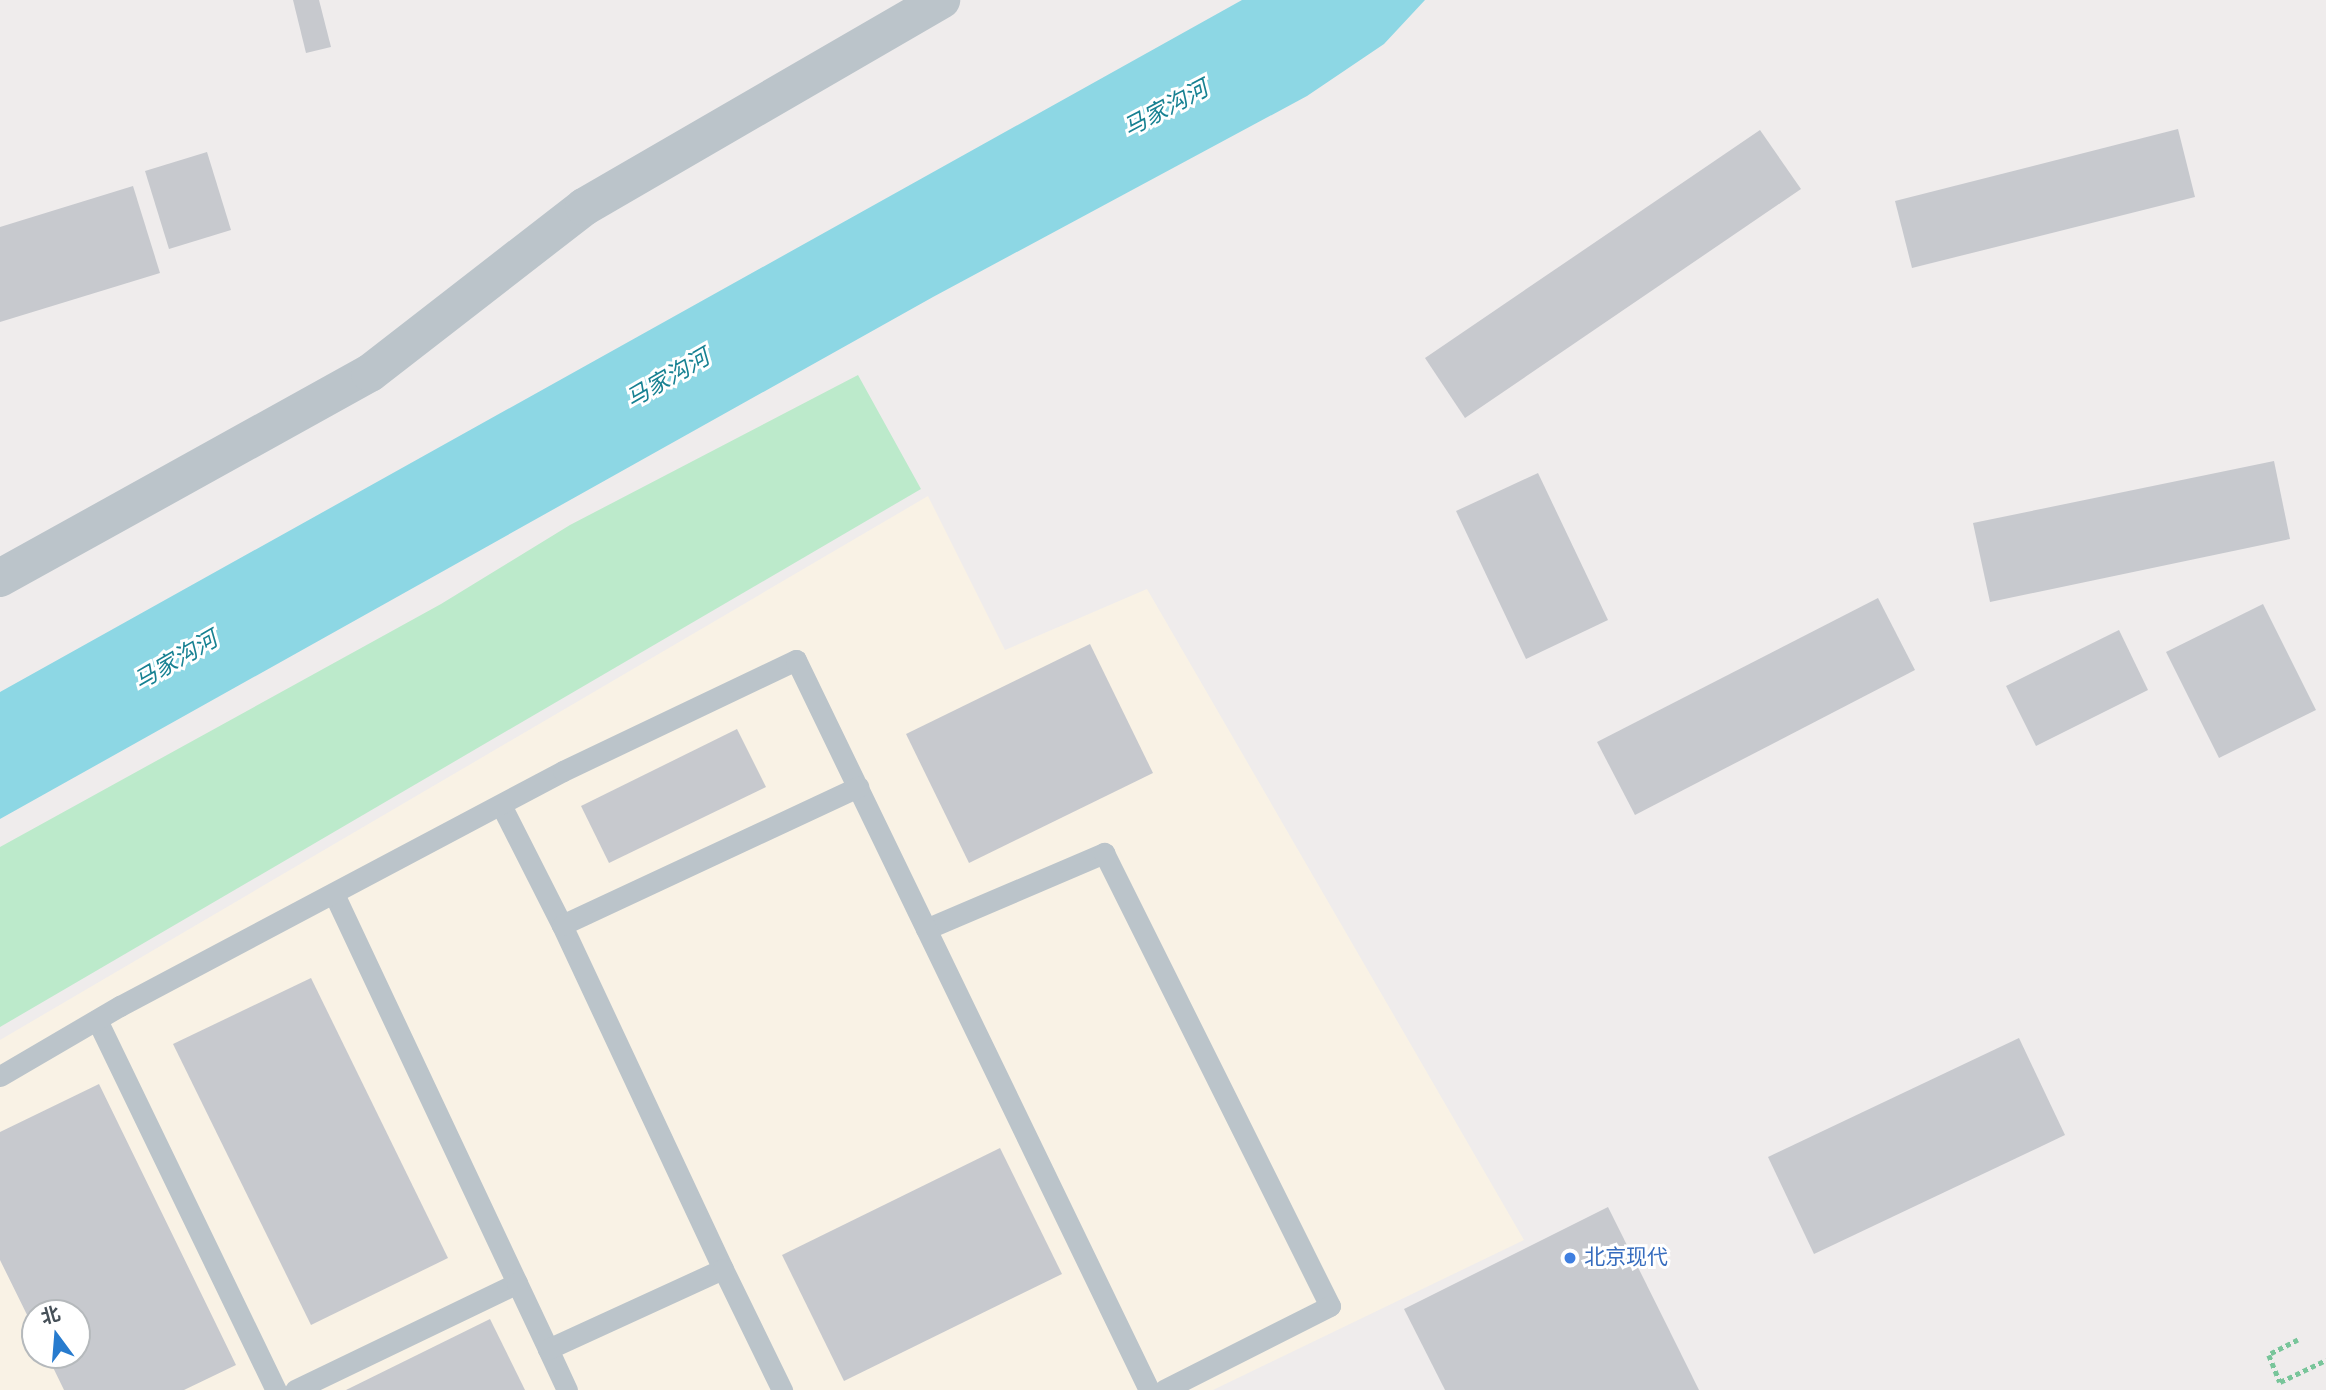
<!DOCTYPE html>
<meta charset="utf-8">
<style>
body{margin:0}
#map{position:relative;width:2326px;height:1390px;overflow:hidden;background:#efecec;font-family:"Varela Round","Noto Sans SC",sans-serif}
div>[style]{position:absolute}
.commercial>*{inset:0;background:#f9f2e5}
.green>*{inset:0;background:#bceacb}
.water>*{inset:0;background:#8dd7e4}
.building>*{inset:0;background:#c7c9ce}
.path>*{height:4.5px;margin-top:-2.25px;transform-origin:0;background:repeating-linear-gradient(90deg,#78c59a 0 5px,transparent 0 8.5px)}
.lane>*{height:21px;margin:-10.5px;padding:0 10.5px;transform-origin:10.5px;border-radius:10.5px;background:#bbc4ca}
.street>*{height:38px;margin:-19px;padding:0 19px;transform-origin:19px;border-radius:19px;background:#bbc4ca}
.dots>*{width:19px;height:19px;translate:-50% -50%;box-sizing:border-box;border:4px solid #fff;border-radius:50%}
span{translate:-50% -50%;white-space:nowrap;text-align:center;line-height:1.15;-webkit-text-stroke:6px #fff;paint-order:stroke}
.shop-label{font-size:21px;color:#366cbe}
.left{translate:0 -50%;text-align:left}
.water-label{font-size:23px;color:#178192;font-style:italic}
.north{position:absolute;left:21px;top:1299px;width:70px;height:70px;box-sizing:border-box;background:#fff;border:2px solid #b5b9bc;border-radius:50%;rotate:344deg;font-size:19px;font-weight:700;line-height:28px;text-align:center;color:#465058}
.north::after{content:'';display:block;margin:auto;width:24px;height:32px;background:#277bce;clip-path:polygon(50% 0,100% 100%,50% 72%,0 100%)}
</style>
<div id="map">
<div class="commercial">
<i style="clip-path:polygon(evenodd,928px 496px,1005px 650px,1147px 589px,1524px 1240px,1213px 1390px,0 1390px,0 1040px,928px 496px,35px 1313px,77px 1313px,77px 1355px,35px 1355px,35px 1313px)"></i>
</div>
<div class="green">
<i style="clip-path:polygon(858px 375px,921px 489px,0 1027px,0 847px,441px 604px,570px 525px)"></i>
</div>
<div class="water">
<i style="clip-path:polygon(1242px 0,1425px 0,1384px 44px,1307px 96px,933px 297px,0 819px,0 692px)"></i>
</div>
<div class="building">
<i style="clip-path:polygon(293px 0,319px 0,331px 47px,306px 53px)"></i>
<i style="clip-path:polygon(2178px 129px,2195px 197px,1912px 268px,1895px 201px)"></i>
<i style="clip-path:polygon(1760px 130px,1801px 189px,1465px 418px,1425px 358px)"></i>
<i style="clip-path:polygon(207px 152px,231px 230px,169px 249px,145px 171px)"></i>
<i style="clip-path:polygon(133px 186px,160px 273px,0 322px,0 227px)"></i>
<i style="clip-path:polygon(2274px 461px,2290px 539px,1990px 602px,1973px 523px)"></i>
<i style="clip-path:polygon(1538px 473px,1608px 620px,1526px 659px,1456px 511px)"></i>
<i style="clip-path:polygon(1878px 598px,1915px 670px,1635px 815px,1597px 742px)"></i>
<i style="clip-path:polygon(2263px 604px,2316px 710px,2219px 758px,2166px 652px)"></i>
<i style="clip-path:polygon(2119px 630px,2148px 690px,2036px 746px,2006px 686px)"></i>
<i style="clip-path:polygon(1090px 644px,1153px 773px,969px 863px,906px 734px)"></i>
<i style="clip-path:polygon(737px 729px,766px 787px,609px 863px,581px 806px)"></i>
<i style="clip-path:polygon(311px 978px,448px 1258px,311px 1325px,173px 1044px)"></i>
<i style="clip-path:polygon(2019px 1038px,2065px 1135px,1814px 1254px,1768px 1157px)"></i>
<i style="clip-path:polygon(99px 1084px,236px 1365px,184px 1390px,64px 1390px,47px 1355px,77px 1355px,77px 1313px,35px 1313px,35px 1331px,0 1260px,0 1132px)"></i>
<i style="clip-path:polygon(1000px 1148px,1062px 1274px,844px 1381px,782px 1255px)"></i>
<i style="clip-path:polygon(1608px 1207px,1699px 1390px,1445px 1390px,1404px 1309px)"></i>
<i style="clip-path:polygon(490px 1319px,525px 1390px,346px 1390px)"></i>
</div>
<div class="path">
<i style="left:2298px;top:1340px;width:33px;rotate:153deg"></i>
<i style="left:2269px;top:1355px;width:29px;rotate:68deg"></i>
<i style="left:2280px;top:1382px;width:51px;rotate:-25.6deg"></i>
</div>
<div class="lane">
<i style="left:501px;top:805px;width:135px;rotate:63.1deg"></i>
<i style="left:334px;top:894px;width:430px;rotate:64.8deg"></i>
<i style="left:926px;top:929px;width:194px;rotate:-23.1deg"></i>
<i style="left:1104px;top:853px;width:506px;rotate:63.49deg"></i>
<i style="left:1330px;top:1306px;width:186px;rotate:153.2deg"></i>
<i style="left:97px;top:1020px;width:411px;rotate:64.2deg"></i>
<i style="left:0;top:1076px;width:139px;rotate:-30.3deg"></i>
<i style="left:120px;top:1006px;width:501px;rotate:-27.94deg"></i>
<i style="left:563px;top:771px;width:258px;rotate:-25.5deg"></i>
<i style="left:796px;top:660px;width:811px;rotate:64.19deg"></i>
<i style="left:723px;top:1269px;width:380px;rotate:-115.1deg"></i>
<i style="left:562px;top:925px;width:327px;rotate:-25deg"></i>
<i style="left:548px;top:1349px;width:45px;rotate:65.1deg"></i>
<i style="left:295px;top:1390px;width:246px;rotate:-25.7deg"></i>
<i style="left:517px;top:1283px;width:73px;rotate:64.8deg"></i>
<i style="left:548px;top:1349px;width:192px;rotate:-24.6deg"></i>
<i style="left:723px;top:1269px;width:135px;rotate:64deg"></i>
</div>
<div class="street">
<i style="left:0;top:578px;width:423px;rotate:-29deg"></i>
<i style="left:370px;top:373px;width:271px;rotate:-37.8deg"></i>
<i style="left:584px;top:207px;width:413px;rotate:-30.1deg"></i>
</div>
<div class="dots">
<i style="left:1570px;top:1258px;background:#3f7fe0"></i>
</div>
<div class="shop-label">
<span class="left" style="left:1584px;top:1258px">北京现代</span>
</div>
<div class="water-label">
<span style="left:1166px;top:109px;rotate:-28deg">马家沟河</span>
<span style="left:668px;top:379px;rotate:-30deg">马家沟河</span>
<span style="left:176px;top:661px;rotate:-30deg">马家沟河</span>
</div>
<div class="north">北</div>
</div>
